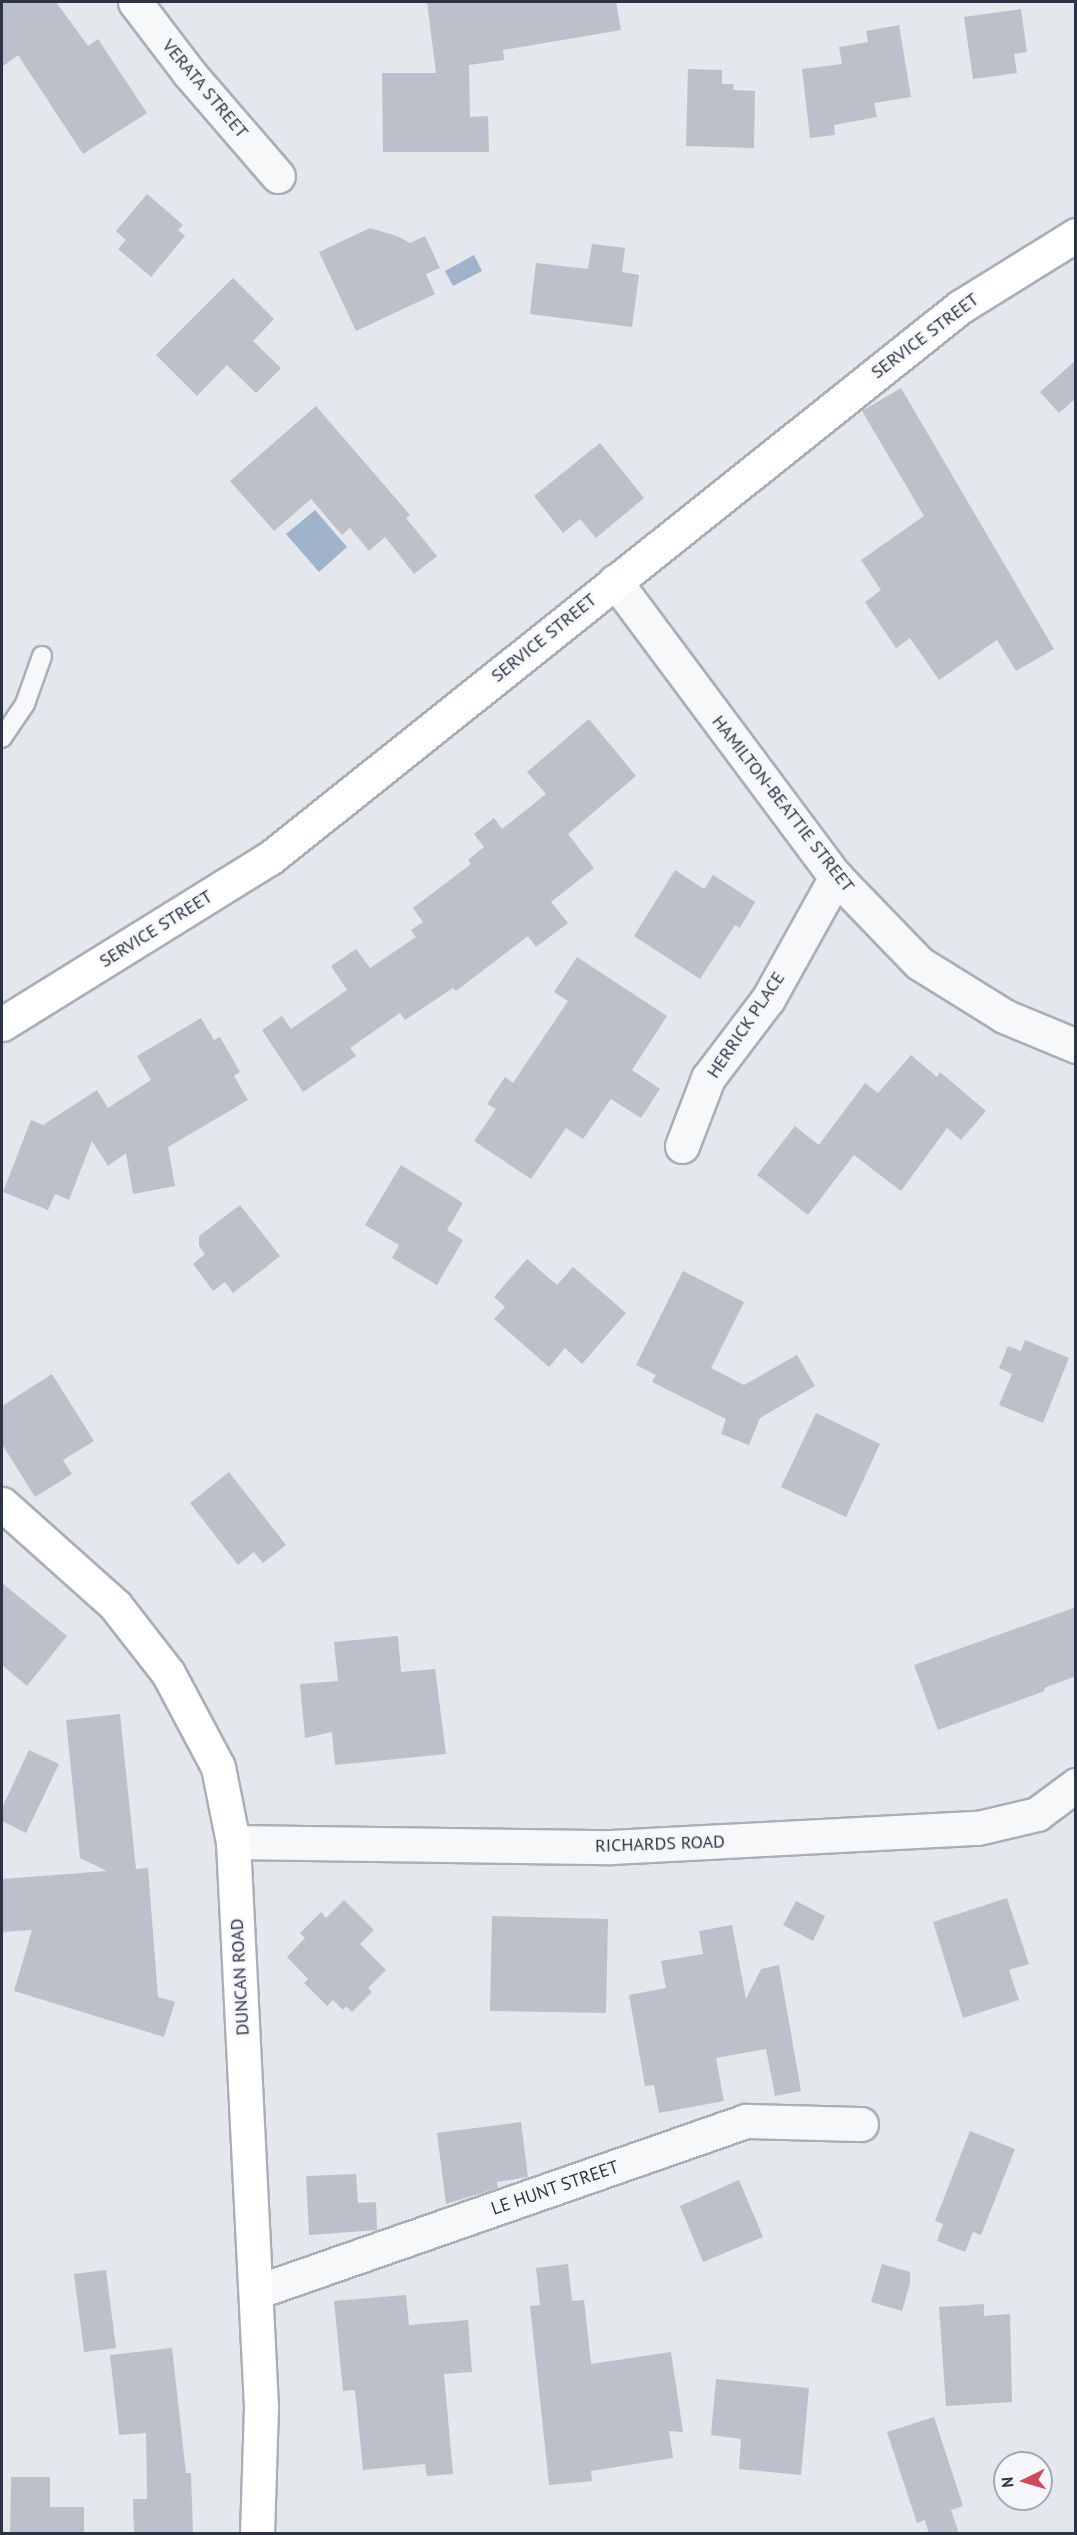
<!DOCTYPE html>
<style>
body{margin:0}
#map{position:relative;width:1077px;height:2535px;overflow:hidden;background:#e4e7ec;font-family:"PT Sans",sans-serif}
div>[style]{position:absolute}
.water>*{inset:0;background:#9fb4cc}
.building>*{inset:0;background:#bbc0ca}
.roads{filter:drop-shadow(2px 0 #a9aeb7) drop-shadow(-2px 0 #a9aeb7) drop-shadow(0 2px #a9aeb7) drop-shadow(0 -2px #a9aeb7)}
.service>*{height:18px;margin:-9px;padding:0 9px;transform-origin:9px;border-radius:9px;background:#f7f8fa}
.minor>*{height:33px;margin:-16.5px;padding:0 16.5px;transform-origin:16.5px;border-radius:16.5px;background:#f7f8fa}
.tertiary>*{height:33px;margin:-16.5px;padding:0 16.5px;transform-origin:16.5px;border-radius:16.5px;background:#f7f8fa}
.secondary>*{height:33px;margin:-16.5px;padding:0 16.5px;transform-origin:16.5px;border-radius:16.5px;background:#fff}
span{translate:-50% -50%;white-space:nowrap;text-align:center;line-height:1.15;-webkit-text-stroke:4.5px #f4f6f9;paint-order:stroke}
.street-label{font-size:18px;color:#2b3445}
.frame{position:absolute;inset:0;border:3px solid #2b3445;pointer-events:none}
.north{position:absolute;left:993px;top:2451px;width:60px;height:60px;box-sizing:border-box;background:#f4f6f9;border:2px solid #a4a8b1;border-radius:50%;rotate:265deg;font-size:16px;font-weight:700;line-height:24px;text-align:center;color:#2b3445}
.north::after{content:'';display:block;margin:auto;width:21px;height:27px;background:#d1495b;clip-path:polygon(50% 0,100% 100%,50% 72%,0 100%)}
</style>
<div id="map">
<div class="water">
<i style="clip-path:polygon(474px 255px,482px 271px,453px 286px,445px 271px)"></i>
<i style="clip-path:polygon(315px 510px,347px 547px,319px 572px,286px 534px)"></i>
</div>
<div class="building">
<i style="clip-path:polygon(2px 2px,56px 2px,88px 46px,98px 39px,147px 113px,83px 154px,18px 55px,2px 67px)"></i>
<i style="clip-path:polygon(427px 2px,616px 2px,621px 30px,503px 50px,504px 60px,469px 65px,470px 117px,488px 116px,489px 152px,383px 152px,382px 73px,436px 73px)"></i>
<i style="clip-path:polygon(1021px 9px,1027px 52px,1014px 54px,1017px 73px,973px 79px,964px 17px)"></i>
<i style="clip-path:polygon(899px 25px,911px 97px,874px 103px,877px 117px,834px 125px,835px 135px,810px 138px,802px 69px,842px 64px,839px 47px,868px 42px,866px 31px)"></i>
<i style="clip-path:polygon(688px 69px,722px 70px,722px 84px,734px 84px,733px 90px,755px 91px,754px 148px,686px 146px)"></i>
<i style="clip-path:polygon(147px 194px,183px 225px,178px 230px,185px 236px,151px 277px,118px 249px,126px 240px,116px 231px)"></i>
<i style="clip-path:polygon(370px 228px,397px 236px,410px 243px,425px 236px,440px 268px,426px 274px,435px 294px,356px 331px,319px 252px)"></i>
<i style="clip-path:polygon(592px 244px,625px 248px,622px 272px,639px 275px,632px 327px,530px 314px,536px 263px,588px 269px)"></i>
<i style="clip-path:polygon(233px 278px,274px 319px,253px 341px,281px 368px,256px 393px,227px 365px,197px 396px,156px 355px)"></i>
<i style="clip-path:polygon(1076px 360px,1076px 398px,1059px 413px,1040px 392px)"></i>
<i style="clip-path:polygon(901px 388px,1054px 649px,1016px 671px,997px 640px,939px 680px,910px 638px,896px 648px,865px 602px,881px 590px,861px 560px,924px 516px,862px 411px)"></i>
<i style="clip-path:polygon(316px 406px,410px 515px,406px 518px,437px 556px,414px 574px,385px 537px,369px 551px,350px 528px,342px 535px,311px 499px,274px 531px,230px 481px)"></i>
<i style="clip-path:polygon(600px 443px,644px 498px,596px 538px,580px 519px,563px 533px,534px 496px)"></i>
<i style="clip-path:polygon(589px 719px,636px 776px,568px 834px,594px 868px,551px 902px,568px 923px,536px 947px,528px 936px,456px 991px,453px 988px,405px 1020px,400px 1013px,350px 1048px,356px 1056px,303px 1092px,262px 1030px,282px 1016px,291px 1029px,347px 990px,331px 966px,356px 949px,370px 968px,416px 937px,411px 930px,423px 922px,413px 908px,471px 864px,468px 860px,484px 847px,474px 834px,494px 818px,502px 829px,546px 794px,527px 772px)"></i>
<i style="clip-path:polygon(675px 870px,704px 889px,713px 875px,755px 902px,740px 928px,735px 925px,700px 979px,634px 936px)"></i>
<i style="clip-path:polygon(577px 957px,667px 1016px,632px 1070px,660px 1089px,641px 1118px,611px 1099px,583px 1139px,566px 1128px,531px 1179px,474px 1141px,496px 1109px,487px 1104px,505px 1077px,513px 1083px,568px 1001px,554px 992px)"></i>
<i style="clip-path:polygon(201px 1018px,214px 1040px,220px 1037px,240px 1072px,234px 1076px,248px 1100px,168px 1147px,175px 1186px,133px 1194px,126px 1153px,108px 1166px,92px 1141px,69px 1200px,55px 1194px,48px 1210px,3px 1192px,31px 1120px,43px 1125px,97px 1090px,108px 1108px,151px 1080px,137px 1056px)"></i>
<i style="clip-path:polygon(911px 1055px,937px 1077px,940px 1072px,986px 1111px,961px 1140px,947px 1128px,901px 1191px,854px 1155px,808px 1215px,757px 1175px,795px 1126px,819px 1145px,865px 1083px,878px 1093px)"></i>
<i style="clip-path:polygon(401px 1165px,463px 1203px,447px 1230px,463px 1240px,437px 1285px,392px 1258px,399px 1245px,365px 1225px)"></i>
<i style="clip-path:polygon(240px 1205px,280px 1256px,233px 1293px,225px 1282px,213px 1291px,193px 1264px,205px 1254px,199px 1246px,199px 1236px)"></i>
<i style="clip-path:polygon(527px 1259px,557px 1285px,573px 1267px,626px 1313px,582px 1364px,565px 1348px,549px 1367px,494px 1319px,505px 1307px,494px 1297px)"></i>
<i style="clip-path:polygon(683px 1271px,744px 1302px,711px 1368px,744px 1385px,797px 1355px,815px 1386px,760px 1418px,749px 1445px,721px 1434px,726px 1419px,652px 1382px,656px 1375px,636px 1365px)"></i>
<i style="clip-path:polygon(1025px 1340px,1069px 1358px,1043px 1423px,999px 1405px,1012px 1374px,999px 1368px,1008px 1346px,1021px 1351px)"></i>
<i style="clip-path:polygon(52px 1374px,94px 1441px,63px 1460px,72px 1474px,35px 1497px,2px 1444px,2px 1406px)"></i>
<i style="clip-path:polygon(816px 1413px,880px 1444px,846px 1517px,781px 1487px)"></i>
<i style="clip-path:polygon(229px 1472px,286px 1545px,263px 1563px,254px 1552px,238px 1565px,190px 1503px)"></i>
<i style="clip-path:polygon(2px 1583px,67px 1636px,27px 1686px,2px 1665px)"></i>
<i style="clip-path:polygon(1076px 1607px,1076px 1676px,1044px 1688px,1045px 1691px,938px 1730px,914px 1665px)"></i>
<i style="clip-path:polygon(398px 1636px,401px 1672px,435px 1669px,446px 1754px,335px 1765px,332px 1732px,305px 1738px,300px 1684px,338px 1681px,334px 1642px)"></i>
<i style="clip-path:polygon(120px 1714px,136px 1869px,148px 1868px,158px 1997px,175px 2002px,164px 2037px,14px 1991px,32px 1930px,2px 1932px,2px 1879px,107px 1871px,80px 1858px,66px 1720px)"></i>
<i style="clip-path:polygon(29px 1750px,59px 1764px,26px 1833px,2px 1821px,2px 1808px)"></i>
<i style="clip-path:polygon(1007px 1898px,1029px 1964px,1009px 1970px,1019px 2000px,963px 2018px,933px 1922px)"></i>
<i style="clip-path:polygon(344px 1900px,374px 1930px,360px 1944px,386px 1970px,368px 1988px,372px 1992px,352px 2012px,346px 2006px,343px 2010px,333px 2000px,327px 2006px,304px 1983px,308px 1979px,287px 1957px,305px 1938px,300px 1933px,321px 1912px,326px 1918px)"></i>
<i style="clip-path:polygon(796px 1901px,825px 1916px,813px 1941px,783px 1925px)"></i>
<i style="clip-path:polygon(492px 1916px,608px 1919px,606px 2013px,490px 2011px)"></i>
<i style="clip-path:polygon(732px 1925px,746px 1999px,761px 1969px,779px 1965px,801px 2091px,775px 2096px,766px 2049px,716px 2058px,724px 2101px,659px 2113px,654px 2085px,645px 2086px,629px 1995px,666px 1988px,661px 1961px,703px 1954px,699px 1931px)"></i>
<i style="clip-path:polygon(521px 2122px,528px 2177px,497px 2182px,498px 2188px,446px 2204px,437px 2133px)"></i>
<i style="clip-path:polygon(970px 2131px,1015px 2149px,981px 2235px,973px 2232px,965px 2252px,937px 2241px,943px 2224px,935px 2221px)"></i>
<i style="clip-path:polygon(356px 2174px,358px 2203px,376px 2202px,377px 2230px,309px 2235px,306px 2176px)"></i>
<i style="clip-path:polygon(739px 2180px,763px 2237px,703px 2262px,680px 2206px)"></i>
<i style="clip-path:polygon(568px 2264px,572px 2301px,584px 2300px,591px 2364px,671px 2352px,683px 2432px,669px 2431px,673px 2458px,591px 2471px,592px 2481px,549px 2485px,530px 2306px,540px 2305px,536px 2268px)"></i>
<i style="clip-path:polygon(882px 2264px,910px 2272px,910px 2283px,902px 2311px,871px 2302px)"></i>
<i style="clip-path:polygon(106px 2270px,116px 2348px,84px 2352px,74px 2274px)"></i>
<i style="clip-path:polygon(406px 2295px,409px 2325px,468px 2320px,472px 2372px,444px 2374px,453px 2474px,427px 2476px,425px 2464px,363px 2470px,355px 2390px,343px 2391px,334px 2301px)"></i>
<i style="clip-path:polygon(984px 2304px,984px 2316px,1010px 2314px,1012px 2402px,946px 2406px,939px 2307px)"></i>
<i style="clip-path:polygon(172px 2348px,186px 2473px,191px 2473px,193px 2534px,134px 2534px,133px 2499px,147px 2499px,146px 2433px,119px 2435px,110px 2355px)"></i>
<i style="clip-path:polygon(716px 2379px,809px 2388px,801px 2475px,739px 2469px,741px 2439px,711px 2435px)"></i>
<i style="clip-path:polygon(934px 2417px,963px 2506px,951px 2510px,959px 2534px,929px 2534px,925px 2520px,917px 2523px,887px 2432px)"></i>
<i style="clip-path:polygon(11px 2477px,50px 2477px,50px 2507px,84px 2507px,84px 2534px,10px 2534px)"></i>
</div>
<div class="roads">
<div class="service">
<i style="left:2px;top:738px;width:41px;rotate:-55.9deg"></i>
<i style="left:25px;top:704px;width:51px;rotate:-70.5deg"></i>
</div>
<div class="minor">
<i style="left:135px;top:2px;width:89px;rotate:52.7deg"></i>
<i style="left:189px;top:73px;width:136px;rotate:49.2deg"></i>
<i style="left:615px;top:581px;width:369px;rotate:53.3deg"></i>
<i style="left:836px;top:877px;width:120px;rotate:46deg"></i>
<i style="left:919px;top:963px;width:100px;rotate:31.9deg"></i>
<i style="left:1004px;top:1016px;width:78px;rotate:22.6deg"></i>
<i style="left:682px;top:1146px;width:73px;rotate:-69.1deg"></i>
<i style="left:708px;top:1078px;width:99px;rotate:-52.8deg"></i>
<i style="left:768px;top:999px;width:140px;rotate:-60.9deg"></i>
<i style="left:256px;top:2292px;width:519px;rotate:-19.24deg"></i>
<i style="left:746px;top:2121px;width:115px;rotate:1.5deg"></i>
</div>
<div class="tertiary">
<i style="left:233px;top:1842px;width:378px;rotate:0.8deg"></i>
<i style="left:611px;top:1847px;width:367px;rotate:-3deg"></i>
<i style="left:978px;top:1828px;width:61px;rotate:-13.3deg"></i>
<i style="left:1037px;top:1814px;width:49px;rotate:-36.6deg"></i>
</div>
<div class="secondary">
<i style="left:2px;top:1024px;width:315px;rotate:-31.8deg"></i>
<i style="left:270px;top:858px;width:883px;rotate:-38.61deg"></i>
<i style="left:960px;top:307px;width:137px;rotate:-31.8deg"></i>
<i style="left:2px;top:1504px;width:152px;rotate:41.8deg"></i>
<i style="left:115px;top:1605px;width:86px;rotate:52.1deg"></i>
<i style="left:168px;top:1673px;width:106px;rotate:62deg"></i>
<i style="left:218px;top:1767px;width:76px;rotate:78.7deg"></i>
<i style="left:233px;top:1842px;width:566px;rotate:87.16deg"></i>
<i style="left:261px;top:2407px;width:127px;rotate:91.8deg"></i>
</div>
</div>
<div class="street-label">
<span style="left:205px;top:89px;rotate:50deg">VERATA STREET</span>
<span style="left:925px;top:336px;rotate:-37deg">SERVICE STREET</span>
<span style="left:544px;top:638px;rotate:-39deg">SERVICE STREET</span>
<span style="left:783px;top:804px;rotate:52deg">HAMILTON-BEATTIE STREET</span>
<span style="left:156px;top:929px;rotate:-32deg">SERVICE STREET</span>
<span style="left:746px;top:1025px;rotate:-56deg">HERRICK PLACE</span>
<span style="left:660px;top:1844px;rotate:-2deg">RICHARDS ROAD</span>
<span style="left:240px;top:1977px;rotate:-93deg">DUNCAN ROAD</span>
<span style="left:555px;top:2188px;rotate:-19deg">LE HUNT STREET</span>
</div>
<div class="frame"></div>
<div class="north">N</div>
</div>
